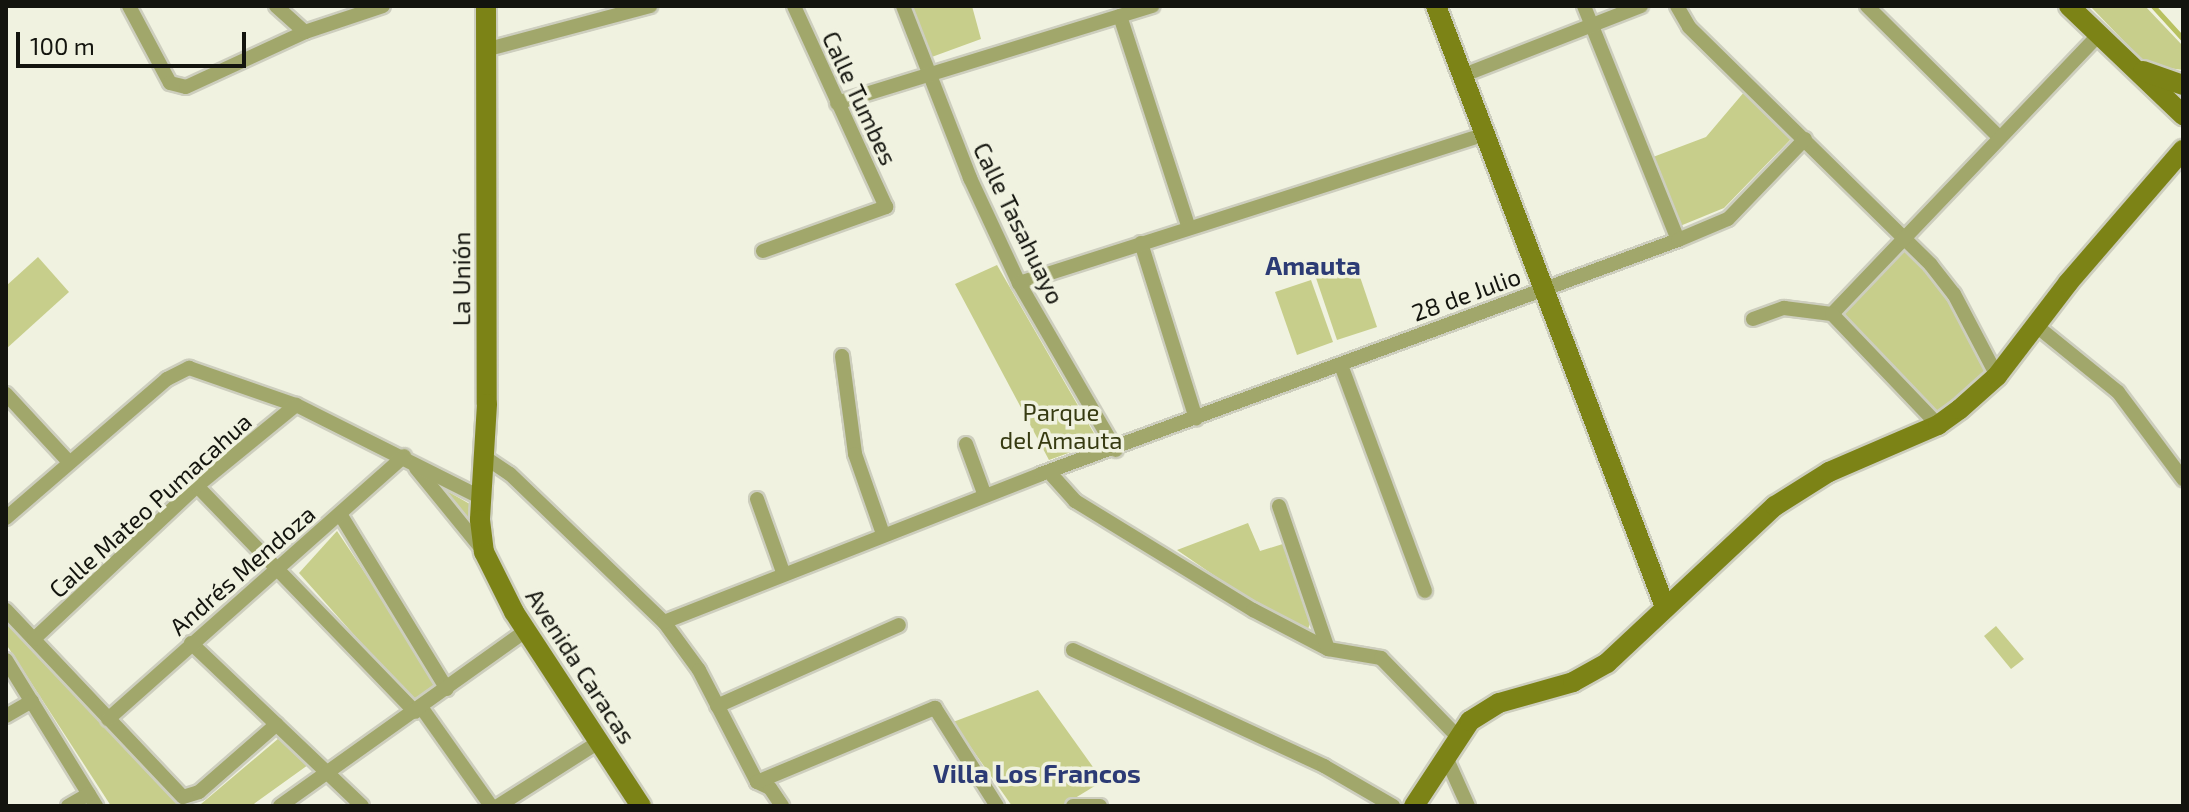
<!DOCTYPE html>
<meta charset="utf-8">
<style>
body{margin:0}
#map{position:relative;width:2189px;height:812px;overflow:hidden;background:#f0f2e0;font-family:"Exo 2",sans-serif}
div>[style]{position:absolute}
.green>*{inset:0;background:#c7ce8b}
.stream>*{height:5px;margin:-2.5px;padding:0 2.5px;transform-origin:2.5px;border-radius:2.5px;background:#b8c160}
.roads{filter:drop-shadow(2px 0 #cdcebe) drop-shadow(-2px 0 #cdcebe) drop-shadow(0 2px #cdcebe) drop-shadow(0 -2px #cdcebe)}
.street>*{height:14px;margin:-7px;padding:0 7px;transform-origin:7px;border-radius:7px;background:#a1a76b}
.secondary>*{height:20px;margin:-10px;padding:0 10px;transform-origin:10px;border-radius:10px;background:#7c8316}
span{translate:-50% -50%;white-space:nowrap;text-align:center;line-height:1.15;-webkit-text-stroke:7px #f0f2e0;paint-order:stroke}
.street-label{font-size:24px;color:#13140e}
.park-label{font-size:24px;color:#373b12}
.neighbourhood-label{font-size:26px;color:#2c3b75;font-weight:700}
.frame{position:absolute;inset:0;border:8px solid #13140e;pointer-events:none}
.scale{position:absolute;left:16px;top:32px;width:230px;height:36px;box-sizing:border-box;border:4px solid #13140e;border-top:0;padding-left:10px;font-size:24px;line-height:28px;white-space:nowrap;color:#13140e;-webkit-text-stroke:6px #f0f2e0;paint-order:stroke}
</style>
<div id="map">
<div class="green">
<i style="clip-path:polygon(911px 6px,972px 6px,981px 39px,929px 58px)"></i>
<i style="clip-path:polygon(2090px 6px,2145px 6px,2183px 46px,2183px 70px,2147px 65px)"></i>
<i style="clip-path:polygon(1745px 91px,1791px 139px,1724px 208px,1680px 226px,1653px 157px,1706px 137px)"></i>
<i style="clip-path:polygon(1905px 237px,1930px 266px,1997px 376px,1937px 419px,1832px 314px)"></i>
<i style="clip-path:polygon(38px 257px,69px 292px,6px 349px,6px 286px)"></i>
<i style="clip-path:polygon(997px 265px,1099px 442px,1049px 460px,955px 284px)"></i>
<i style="clip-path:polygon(1356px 265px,1377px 327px,1337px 340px,1316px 278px)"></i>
<i style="clip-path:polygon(1311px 280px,1333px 342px,1297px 355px,1275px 292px)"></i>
<i style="clip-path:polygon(447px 491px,475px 507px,471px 521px,467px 522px)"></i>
<i style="clip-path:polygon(1248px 523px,1260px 551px,1286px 543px,1311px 621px,1308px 629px,1250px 600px,1177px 550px)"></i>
<i style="clip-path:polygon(337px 531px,439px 684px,412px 700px,299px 573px)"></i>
<i style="clip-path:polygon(6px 621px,180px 806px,111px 806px,6px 644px)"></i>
<i style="clip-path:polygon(1996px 626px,2024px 659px,2011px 669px,1984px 636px)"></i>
<i style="clip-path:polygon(1038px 690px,1103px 781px,1062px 806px,1012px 806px,953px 722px)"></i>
<i style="clip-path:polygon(279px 738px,308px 765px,251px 806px,187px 806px,201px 804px)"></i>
</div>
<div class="stream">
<i style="left:2153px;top:6px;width:45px;rotate:47.7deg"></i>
</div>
<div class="roads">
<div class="street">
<i style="left:129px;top:6px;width:87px;rotate:62deg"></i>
<i style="left:170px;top:83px;width:16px;rotate:14deg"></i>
<i style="left:186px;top:87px;width:131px;rotate:-24.8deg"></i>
<i style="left:305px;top:32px;width:82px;rotate:-18.4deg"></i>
<i style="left:276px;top:6px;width:39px;rotate:42deg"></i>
<i style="left:903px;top:6px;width:185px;rotate:68.7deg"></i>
<i style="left:970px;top:178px;width:116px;rotate:65deg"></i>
<i style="left:1019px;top:283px;width:193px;rotate:59.9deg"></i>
<i style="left:1584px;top:6px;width:252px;rotate:68.1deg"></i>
<i style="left:1677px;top:6px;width:24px;rotate:60deg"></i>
<i style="left:1689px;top:27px;width:339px;rotate:44.5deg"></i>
<i style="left:1931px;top:265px;width:37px;rotate:52deg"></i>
<i style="left:1954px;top:294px;width:93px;rotate:62.3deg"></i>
<i style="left:1867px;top:6px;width:186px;rotate:44.8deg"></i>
<i style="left:1120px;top:16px;width:223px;rotate:72deg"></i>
<i style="left:485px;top:50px;width:171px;rotate:-14.9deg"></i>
<i style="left:1464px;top:75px;width:190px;rotate:-21.3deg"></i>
<i style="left:837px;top:103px;width:330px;rotate:-17.1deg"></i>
<i style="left:1141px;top:243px;width:184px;rotate:72.6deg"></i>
<i style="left:763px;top:251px;width:131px;rotate:-19.7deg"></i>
<i style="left:886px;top:207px;width:221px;rotate:-114.6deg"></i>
<i style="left:1019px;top:283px;width:489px;rotate:-17.7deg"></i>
<i style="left:1832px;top:314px;width:386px;rotate:-46.3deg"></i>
<i style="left:1753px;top:319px;width:33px;rotate:-20deg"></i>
<i style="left:1784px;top:308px;width:48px;rotate:7.1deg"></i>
<i style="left:1832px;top:314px;width:153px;rotate:46.3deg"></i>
<i style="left:2034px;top:324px;width:108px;rotate:39deg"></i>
<i style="left:2118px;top:392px;width:109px;rotate:53.2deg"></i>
<i style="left:842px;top:356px;width:99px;rotate:82.4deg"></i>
<i style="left:855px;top:454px;width:85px;rotate:70.7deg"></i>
<i style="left:1341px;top:365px;width:241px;rotate:69.6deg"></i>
<i style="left:6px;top:394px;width:93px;rotate:47.2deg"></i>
<i style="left:966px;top:444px;width:55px;rotate:69.9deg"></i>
<i style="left:483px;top:456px;width:32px;rotate:34deg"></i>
<i style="left:510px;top:474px;width:214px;rotate:43.9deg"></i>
<i style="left:664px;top:622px;width:59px;rotate:53.9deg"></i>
<i style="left:699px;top:670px;width:126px;rotate:62.6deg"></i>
<i style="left:757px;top:782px;width:14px;rotate:25deg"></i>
<i style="left:770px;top:788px;width:22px;rotate:56deg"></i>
<i style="left:416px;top:468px;width:103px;rotate:50.9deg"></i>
<i style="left:1050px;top:473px;width:38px;rotate:48deg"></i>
<i style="left:1075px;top:501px;width:209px;rotate:31.5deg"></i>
<i style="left:1253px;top:610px;width:85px;rotate:27.5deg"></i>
<i style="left:1328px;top:649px;width:54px;rotate:9.6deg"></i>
<i style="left:1381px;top:658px;width:107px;rotate:45.8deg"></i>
<i style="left:197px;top:486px;width:314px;rotate:46deg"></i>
<i style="left:757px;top:499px;width:77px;rotate:70.4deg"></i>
<i style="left:1279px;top:506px;width:151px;rotate:71.1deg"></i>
<i style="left:340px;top:514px;width:205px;rotate:58.6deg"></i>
<i style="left:6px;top:518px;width:213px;rotate:-40.8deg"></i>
<i style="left:167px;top:379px;width:25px;rotate:-27deg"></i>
<i style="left:189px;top:368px;width:113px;rotate:19.1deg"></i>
<i style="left:296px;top:405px;width:206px;rotate:26.6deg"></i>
<i style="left:6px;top:610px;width:257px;rotate:46.6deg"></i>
<i style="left:183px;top:797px;width:17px;rotate:-17deg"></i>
<i style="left:199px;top:792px;width:103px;rotate:-41.1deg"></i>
<i style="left:664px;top:622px;width:405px;rotate:-21.4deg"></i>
<i style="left:1041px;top:474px;width:679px;rotate:-20.17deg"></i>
<i style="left:1678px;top:240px;width:54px;rotate:-22.8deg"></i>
<i style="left:1728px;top:219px;width:111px;rotate:-46.1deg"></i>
<i style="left:34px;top:639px;width:224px;rotate:-43.2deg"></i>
<i style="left:197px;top:486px;width:128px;rotate:-39.3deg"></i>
<i style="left:191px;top:643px;width:236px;rotate:43.6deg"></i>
<i style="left:1073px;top:650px;width:277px;rotate:24.8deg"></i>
<i style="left:1324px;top:766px;width:80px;rotate:30.1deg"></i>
<i style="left:6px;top:660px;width:172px;rotate:58.3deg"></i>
<i style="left:717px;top:706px;width:199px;rotate:-24deg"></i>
<i style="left:421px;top:707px;width:121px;rotate:54.7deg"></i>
<i style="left:6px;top:716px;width:30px;rotate:-30deg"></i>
<i style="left:108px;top:719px;width:396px;rotate:-41.6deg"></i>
<i style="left:1445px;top:755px;width:56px;rotate:65.7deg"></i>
<i style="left:757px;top:782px;width:193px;rotate:-22.6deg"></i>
<i style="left:935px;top:708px;width:116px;rotate:57.7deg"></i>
<i style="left:68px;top:806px;width:24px;rotate:-30deg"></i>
<i style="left:280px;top:806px;width:301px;rotate:-35.5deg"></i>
<i style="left:498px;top:806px;width:120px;rotate:-32.4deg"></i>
<i style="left:1073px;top:806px;width:27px"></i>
</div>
<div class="secondary">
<i style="left:486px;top:6px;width:398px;rotate:89.9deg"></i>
<i style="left:487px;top:404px;width:116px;rotate:93.5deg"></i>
<i style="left:480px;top:520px;width:32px;rotate:83deg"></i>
<i style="left:484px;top:552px;width:67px;rotate:63.4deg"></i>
<i style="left:514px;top:612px;width:232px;rotate:56.8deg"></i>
<i style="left:1436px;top:6px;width:643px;rotate:69.14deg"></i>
<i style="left:2069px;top:6px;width:158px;rotate:43.7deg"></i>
<i style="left:2143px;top:71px;width:42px;rotate:19.3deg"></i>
<i style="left:1414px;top:806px;width:102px;rotate:-56.6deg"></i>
<i style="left:1470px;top:721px;width:34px;rotate:-32deg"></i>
<i style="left:1499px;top:703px;width:77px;rotate:-15.8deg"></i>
<i style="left:1573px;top:682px;width:39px;rotate:-29deg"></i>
<i style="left:1607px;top:663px;width:230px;rotate:-43.1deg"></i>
<i style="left:1775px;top:506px;width:64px;rotate:-32.2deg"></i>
<i style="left:1829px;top:472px;width:119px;rotate:-23.3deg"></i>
<i style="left:1938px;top:425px;width:27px;rotate:-36deg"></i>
<i style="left:1960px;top:409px;width:50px;rotate:-41.7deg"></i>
<i style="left:1997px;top:376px;width:117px;rotate:-52.6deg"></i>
<i style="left:2068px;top:283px;width:176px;rotate:-49.2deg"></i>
</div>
</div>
<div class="street-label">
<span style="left:860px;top:98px;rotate:65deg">Calle Tumbes</span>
<span style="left:1019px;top:223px;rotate:64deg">Calle Tasahuayo</span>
<span style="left:461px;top:279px;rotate:-90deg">La Unión</span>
<span style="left:1466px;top:294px;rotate:-20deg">28 de Julio</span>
<span style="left:150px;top:505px;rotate:-42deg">Calle Mateo Pumacahua</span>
<span style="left:242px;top:570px;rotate:-41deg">Andrés Mendoza</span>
<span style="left:581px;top:666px;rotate:57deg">Avenida Caracas</span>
</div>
<div class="park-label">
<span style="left:1061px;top:426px">Parque<br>del Amauta</span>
</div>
<div class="neighbourhood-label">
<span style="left:1313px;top:265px">Amauta</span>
<span style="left:1037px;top:773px">Villa Los Francos</span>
</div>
<div class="frame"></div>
<div class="scale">100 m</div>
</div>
